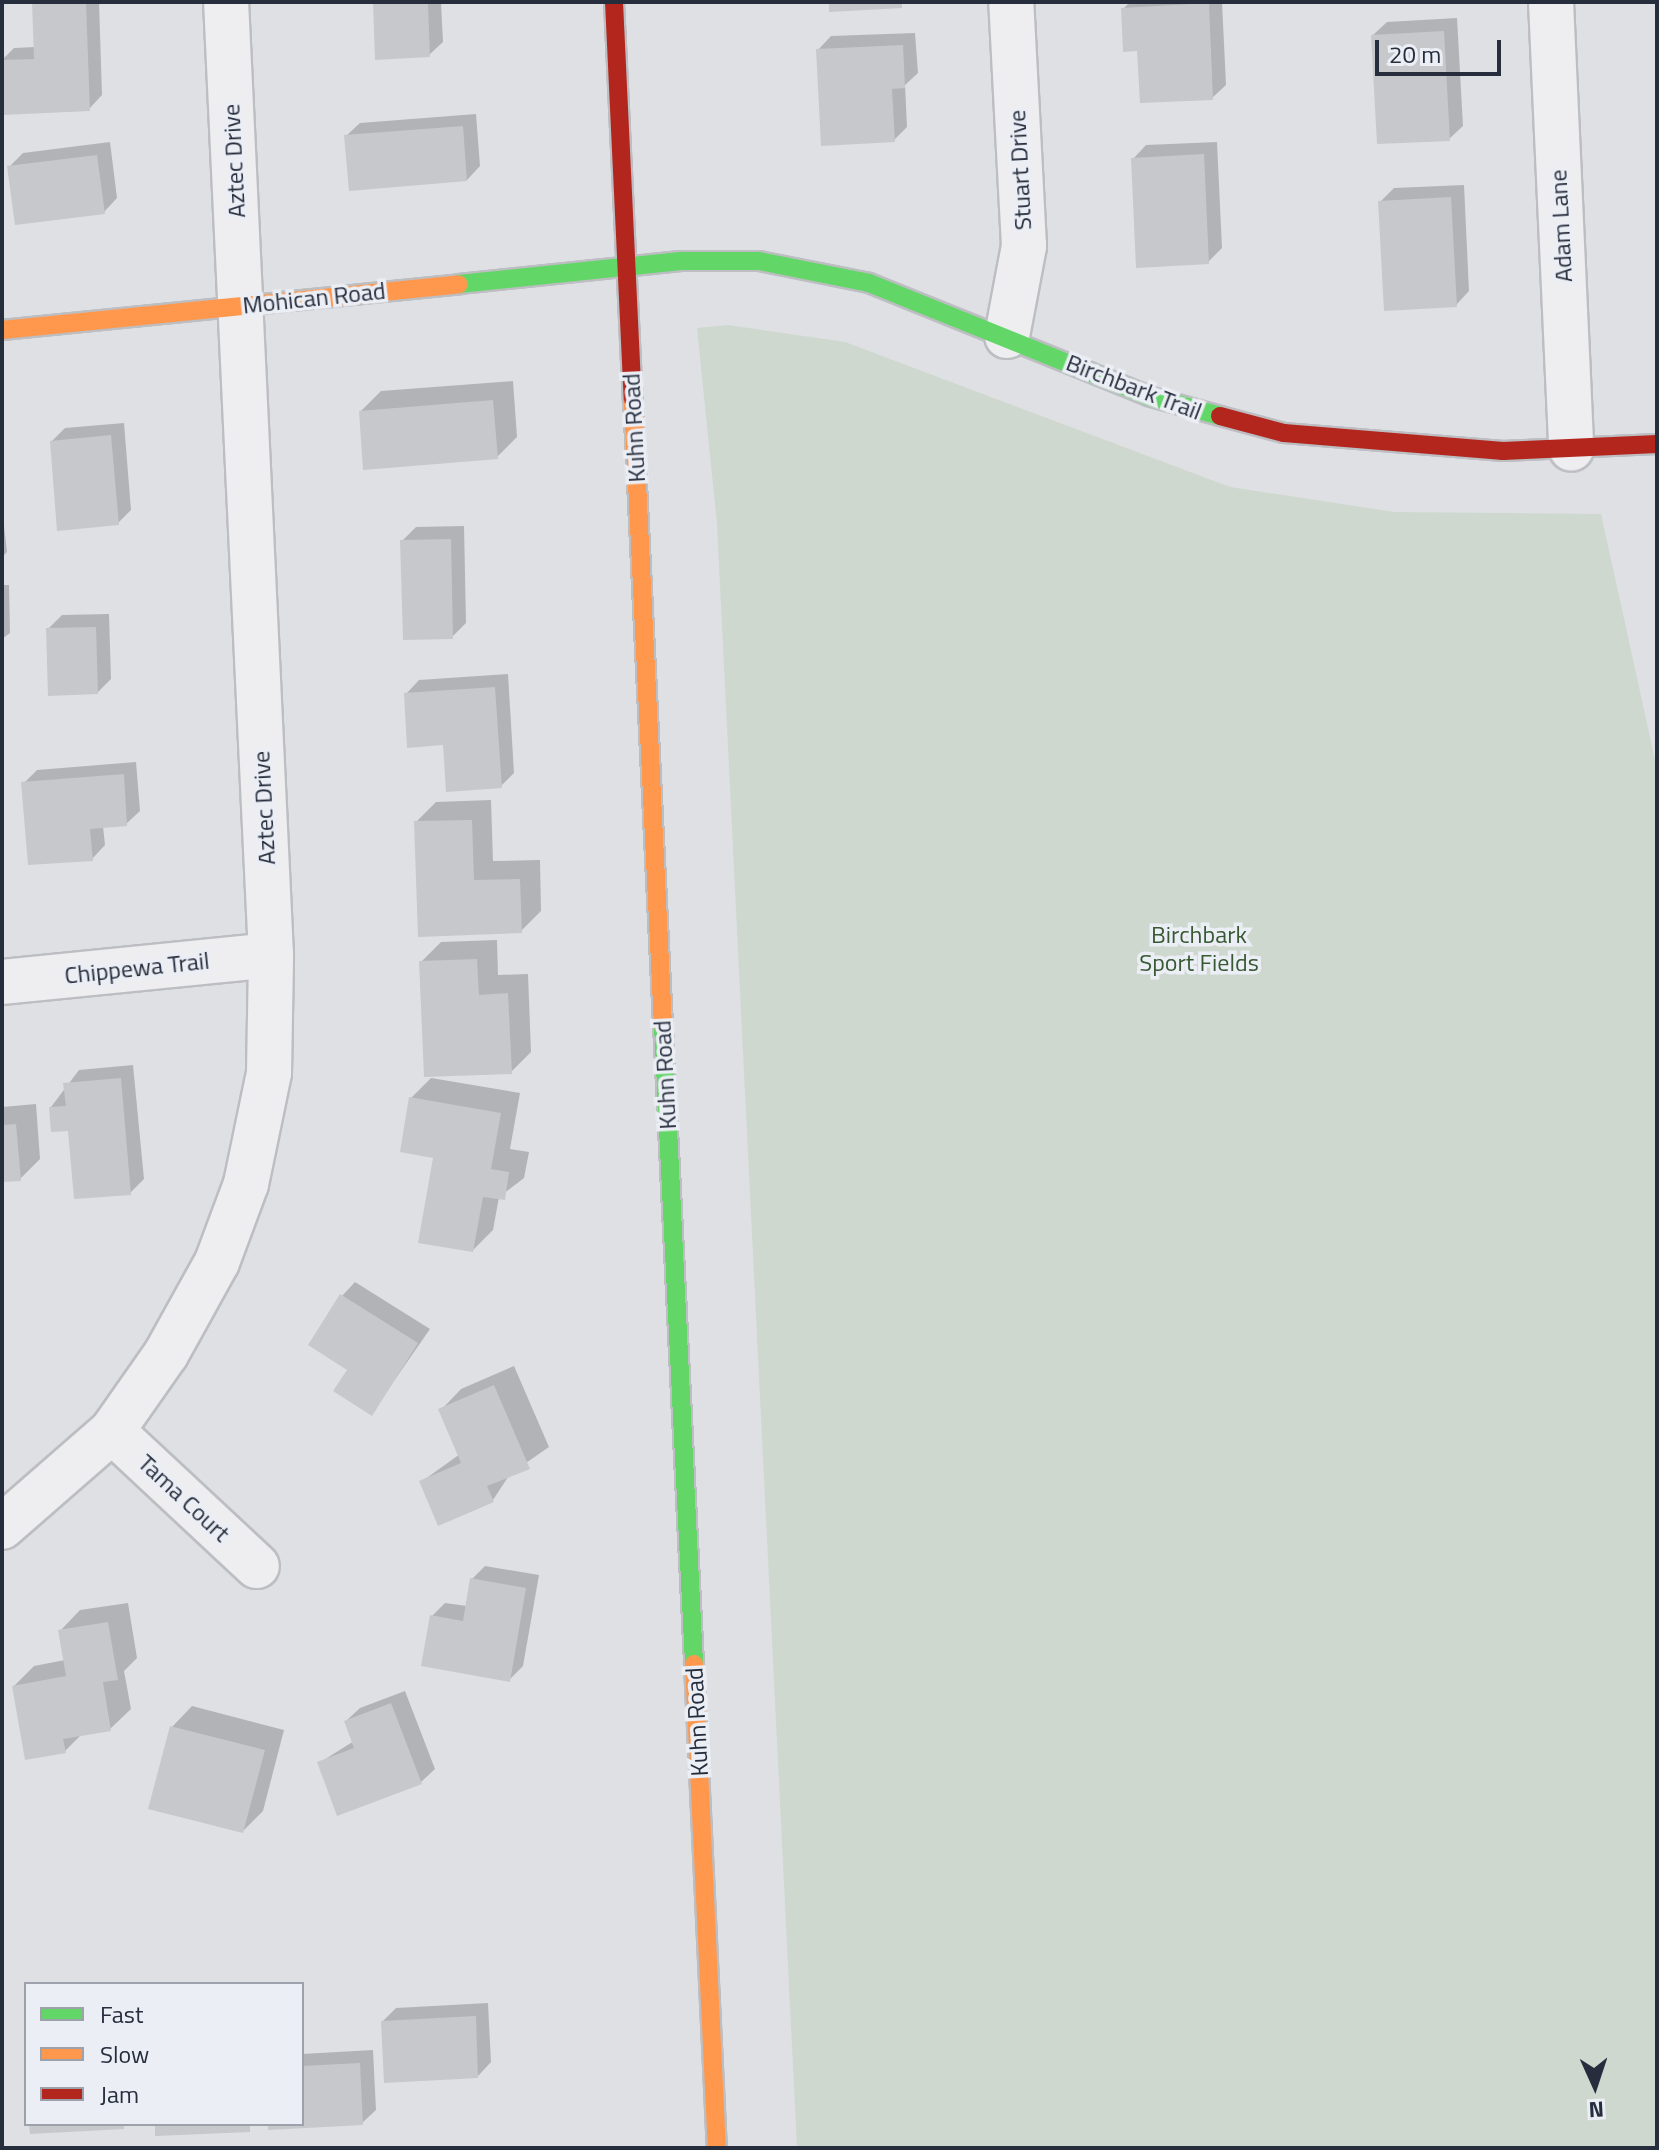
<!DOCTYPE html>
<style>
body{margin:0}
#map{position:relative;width:1659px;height:2150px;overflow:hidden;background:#dee0e4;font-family:"Titillium Web",sans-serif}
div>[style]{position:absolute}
.green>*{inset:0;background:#ced8cf}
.shadow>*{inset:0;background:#0003}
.building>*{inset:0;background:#c6c8cc}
.roads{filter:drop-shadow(2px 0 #bdbec2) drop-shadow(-2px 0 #bdbec2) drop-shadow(0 2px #bdbec2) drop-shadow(0 -2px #bdbec2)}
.street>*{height:44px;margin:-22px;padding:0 22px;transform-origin:22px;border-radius:22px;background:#eeeef1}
.fast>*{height:18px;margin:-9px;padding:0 9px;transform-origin:9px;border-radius:9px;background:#63d668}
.slow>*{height:18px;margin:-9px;padding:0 9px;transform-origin:9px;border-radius:9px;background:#ff974d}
.jam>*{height:18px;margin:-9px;padding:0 9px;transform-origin:9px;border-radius:9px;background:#b3261e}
span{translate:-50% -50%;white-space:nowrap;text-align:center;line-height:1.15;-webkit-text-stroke:7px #ebeef4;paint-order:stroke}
.street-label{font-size:24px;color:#262d3d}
.park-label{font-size:24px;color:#385933}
.frame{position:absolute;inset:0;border:4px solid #262d3d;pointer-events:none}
.legend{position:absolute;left:24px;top:1982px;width:280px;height:144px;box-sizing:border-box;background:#ebeef4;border:2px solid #9ca1ab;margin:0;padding:10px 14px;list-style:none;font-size:24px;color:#262d3d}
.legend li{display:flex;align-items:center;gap:16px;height:40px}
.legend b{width:40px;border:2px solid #9ca1ab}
.north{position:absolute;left:1555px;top:2046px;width:80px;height:80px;-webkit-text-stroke:6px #ebeef4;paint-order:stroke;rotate:177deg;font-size:22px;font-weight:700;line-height:32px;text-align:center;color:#262d3d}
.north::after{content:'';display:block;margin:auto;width:28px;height:36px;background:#262d3d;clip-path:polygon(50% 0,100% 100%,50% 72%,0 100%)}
.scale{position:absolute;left:1375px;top:40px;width:126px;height:36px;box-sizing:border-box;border:4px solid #262d3d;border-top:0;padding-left:10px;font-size:24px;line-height:28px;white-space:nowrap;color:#262d3d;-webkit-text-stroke:6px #ebeef4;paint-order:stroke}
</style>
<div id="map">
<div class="green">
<i style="clip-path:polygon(728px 325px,845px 342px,1230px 487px,1394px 512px,1601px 514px,1657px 769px,1657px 2148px,797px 2148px,717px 524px,697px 328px)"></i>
</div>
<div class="shadow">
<i style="clip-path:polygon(34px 2px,99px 2px,102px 95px,89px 109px,2px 88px,2px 60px,14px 48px,35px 47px)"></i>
<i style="clip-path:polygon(375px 2px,441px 2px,443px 42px,429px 55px)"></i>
<i style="clip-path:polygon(1130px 2px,1222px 2px,1226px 85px,1212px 98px,1139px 49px,1123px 9px)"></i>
<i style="clip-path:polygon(1457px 18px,1463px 126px,1449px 139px,1373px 35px,1387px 22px)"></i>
<i style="clip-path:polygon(915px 33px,918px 73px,905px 85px,907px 127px,894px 140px,818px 50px,831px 36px)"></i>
<i style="clip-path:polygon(476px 114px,480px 166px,467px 180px,346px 136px,360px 123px)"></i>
<i style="clip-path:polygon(110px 142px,117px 198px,104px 212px,10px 166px,23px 153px)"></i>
<i style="clip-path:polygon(1217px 142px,1222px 248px,1208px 262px,1133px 159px,1146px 145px)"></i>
<i style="clip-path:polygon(1464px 185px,1469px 291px,1456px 305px,1380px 202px,1394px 188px)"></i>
<i style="clip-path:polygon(513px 381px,517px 437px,497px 457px,361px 411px,381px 391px)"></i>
<i style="clip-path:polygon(124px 423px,131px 510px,118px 523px,52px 441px,65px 428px)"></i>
<i style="clip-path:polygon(2px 508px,7px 552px,2px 557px)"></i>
<i style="clip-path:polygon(464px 526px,466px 623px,452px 637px,402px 541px,416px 527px)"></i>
<i style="clip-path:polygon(2px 585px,9px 585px,10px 633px,2px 639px)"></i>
<i style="clip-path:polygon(109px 614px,111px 679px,98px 692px,48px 629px,62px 615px)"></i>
<i style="clip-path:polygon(508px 674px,514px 773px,501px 786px,444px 743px,406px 694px,419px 680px)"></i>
<i style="clip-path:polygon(136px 762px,140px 811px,126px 824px,103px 826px,105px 845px,92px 859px,24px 783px,37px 770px)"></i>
<i style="clip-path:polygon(491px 800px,493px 861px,540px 860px,541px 911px,521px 931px,416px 822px,436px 802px)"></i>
<i style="clip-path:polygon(497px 940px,498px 975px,528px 974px,531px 1052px,511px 1072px,421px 962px,441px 942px)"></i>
<i style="clip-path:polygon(133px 1065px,144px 1179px,130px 1193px,51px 1107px,79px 1070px)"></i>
<i style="clip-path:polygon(431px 1078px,520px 1093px,510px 1149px,529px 1152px,524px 1178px,499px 1197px,493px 1230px,473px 1250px,411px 1098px)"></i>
<i style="clip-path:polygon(36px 1104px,40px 1159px,20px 1179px,2px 1180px,2px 1107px)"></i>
<i style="clip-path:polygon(355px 1282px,430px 1329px,371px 1414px,349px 1369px,342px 1296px)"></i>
<i style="clip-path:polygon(514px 1366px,549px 1447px,510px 1474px,493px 1500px,421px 1482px,460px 1454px,441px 1410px,461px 1389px)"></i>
<i style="clip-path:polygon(485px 1566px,539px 1575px,523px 1666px,509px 1680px,432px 1616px,445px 1603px,467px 1606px,472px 1579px)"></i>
<i style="clip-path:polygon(128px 1603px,137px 1658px,124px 1671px,131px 1709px,110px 1729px,82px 1734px,65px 1751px,14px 1686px,34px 1666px,65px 1660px,60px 1631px,80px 1610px)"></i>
<i style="clip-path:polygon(405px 1691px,435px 1769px,421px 1782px,319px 1763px,354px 1741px,346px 1721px,360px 1708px)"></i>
<i style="clip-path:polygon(192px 1706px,284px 1730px,263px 1811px,243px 1831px,172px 1727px)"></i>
<i style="clip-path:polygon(488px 2003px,491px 2062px,478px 2076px,383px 2021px,396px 2008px)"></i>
<i style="clip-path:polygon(373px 2050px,376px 2110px,362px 2123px,270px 2128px,302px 2124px,302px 2054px)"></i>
</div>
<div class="building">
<i style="clip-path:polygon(32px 2px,86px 2px,90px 111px,2px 115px,2px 60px,34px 59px)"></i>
<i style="clip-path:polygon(373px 2px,428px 2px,430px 57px,375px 60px)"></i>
<i style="clip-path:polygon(829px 2px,902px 2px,902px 8px,829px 12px)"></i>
<i style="clip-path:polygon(1209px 3px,1213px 100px,1140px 103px,1137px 51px,1123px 52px,1121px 8px)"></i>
<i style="clip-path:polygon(1444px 31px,1450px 141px,1377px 144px,1371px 35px)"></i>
<i style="clip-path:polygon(903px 45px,905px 88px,892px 89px,895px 142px,821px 146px,816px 49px)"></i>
<i style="clip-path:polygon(463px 126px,467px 181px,349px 191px,344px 135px)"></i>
<i style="clip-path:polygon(1204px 154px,1209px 264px,1136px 268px,1131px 158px)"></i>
<i style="clip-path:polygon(97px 155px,105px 214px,15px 225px,7px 166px)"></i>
<i style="clip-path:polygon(1451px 197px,1457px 307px,1384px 311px,1378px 201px)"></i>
<i style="clip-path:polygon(493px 400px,498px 459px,363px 470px,359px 411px)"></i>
<i style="clip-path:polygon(111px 435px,119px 525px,57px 531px,50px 441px)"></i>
<i style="clip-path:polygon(451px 539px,453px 639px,403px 640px,400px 540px)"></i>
<i style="clip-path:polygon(96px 627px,98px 694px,48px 696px,46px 628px)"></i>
<i style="clip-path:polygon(495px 687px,502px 788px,446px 792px,443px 745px,407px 748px,404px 693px)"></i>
<i style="clip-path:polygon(124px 774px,127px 826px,90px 829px,93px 861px,28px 865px,21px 782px)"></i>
<i style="clip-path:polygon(472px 820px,474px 880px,520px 879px,522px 933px,418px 937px,414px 821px)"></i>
<i style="clip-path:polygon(477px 959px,479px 995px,508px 993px,512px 1074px,424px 1077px,419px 961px)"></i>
<i style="clip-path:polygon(121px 1078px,131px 1195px,74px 1199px,68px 1131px,51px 1132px,49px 1107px,66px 1106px,63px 1083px)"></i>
<i style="clip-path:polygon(409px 1097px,501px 1113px,491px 1169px,509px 1172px,505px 1200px,483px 1197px,473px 1252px,418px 1243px,433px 1158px,400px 1152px)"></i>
<i style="clip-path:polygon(16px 1124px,21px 1181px,2px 1182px,2px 1125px)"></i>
<i style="clip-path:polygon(340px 1294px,418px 1343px,372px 1416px,333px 1391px,347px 1370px,308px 1345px)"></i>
<i style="clip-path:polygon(494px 1385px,530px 1469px,487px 1486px,494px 1502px,438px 1526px,419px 1481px,461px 1463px,438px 1409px)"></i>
<i style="clip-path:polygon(470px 1578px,526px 1588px,510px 1682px,421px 1666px,430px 1615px,463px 1621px)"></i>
<i style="clip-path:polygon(108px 1622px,118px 1680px,103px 1682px,111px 1731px,63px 1739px,66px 1753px,25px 1760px,12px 1686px,66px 1676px,58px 1630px)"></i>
<i style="clip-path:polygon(391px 1703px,422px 1784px,337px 1816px,317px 1762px,354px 1748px,344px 1721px)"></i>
<i style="clip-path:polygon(170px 1726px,265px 1750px,243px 1833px,148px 1809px)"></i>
<i style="clip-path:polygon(476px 2016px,478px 2078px,384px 2083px,381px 2021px)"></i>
<i style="clip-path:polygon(360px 2063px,363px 2125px,268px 2130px,268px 2124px,302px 2124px,302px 2066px)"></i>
<i style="clip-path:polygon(29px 2124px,124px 2124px,124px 2129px,30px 2134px)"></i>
<i style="clip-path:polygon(155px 2124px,250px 2124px,250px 2132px,155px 2136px)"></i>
</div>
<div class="roads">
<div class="street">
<i style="left:1551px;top:2px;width:447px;rotate:87.4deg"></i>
<i style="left:1007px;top:336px;width:92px;rotate:-79.3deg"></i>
<i style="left:1024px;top:246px;width:244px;rotate:-93deg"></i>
<i style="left:2px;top:982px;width:270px;rotate:-5.7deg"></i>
<i style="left:112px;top:1431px;width:198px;rotate:43deg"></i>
<i style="left:2px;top:1527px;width:146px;rotate:-41.1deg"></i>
<i style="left:112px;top:1431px;width:94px;rotate:-55deg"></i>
<i style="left:166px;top:1354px;width:105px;rotate:-61deg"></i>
<i style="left:217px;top:1262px;width:83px;rotate:-69.6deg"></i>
<i style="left:246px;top:1184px;width:113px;rotate:-78.3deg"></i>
<i style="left:269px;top:1073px;width:118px;rotate:-89deg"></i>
<i style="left:271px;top:955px;width:954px;rotate:-92.7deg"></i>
</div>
<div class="fast">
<i style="left:459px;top:284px;width:223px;rotate:-5.9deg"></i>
<i style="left:681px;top:261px;width:78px"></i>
<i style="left:759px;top:261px;width:112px;rotate:11.3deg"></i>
<i style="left:869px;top:283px;width:301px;rotate:22deg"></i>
<i style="left:1148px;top:396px;width:75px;rotate:15.5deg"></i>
<i style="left:663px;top:1025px;width:640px;rotate:87.22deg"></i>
</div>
<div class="slow">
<i style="left:2px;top:330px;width:459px;rotate:-5.7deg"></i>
<i style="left:633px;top:399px;width:627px;rotate:87.26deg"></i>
<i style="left:694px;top:1664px;width:485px;rotate:87.3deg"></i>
</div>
<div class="jam">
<i style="left:614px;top:2px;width:397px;rotate:87.3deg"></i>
<i style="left:1220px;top:416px;width:66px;rotate:14.9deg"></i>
<i style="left:1284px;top:433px;width:220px;rotate:4.7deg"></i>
<i style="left:1503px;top:451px;width:154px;rotate:-2.6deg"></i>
</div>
</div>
<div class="street-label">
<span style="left:234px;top:161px;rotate:-93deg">Aztec Drive</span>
<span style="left:1020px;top:170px;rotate:-93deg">Stuart Drive</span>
<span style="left:1561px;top:226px;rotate:-93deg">Adam Lane</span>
<span style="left:314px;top:298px;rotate:-6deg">Mohican Road</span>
<span style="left:1134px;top:387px;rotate:21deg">Birchbark Trail</span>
<span style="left:634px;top:428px;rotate:-93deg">Kuhn Road</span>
<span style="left:264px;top:808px;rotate:-93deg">Aztec Drive</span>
<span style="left:137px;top:968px;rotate:-6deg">Chippewa Trail</span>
<span style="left:665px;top:1075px;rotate:-93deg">Kuhn Road</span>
<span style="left:184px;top:1498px;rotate:43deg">Tama Court</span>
<span style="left:697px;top:1722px;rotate:-93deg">Kuhn Road</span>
</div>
<div class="park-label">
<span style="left:1199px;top:949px">Birchbark<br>Sport Fields</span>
</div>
<div class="frame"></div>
<ul class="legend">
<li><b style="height:10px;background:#63d668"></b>Fast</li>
<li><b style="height:10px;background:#ff974d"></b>Slow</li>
<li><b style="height:10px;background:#b3261e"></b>Jam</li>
</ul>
<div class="north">N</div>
<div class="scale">20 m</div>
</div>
